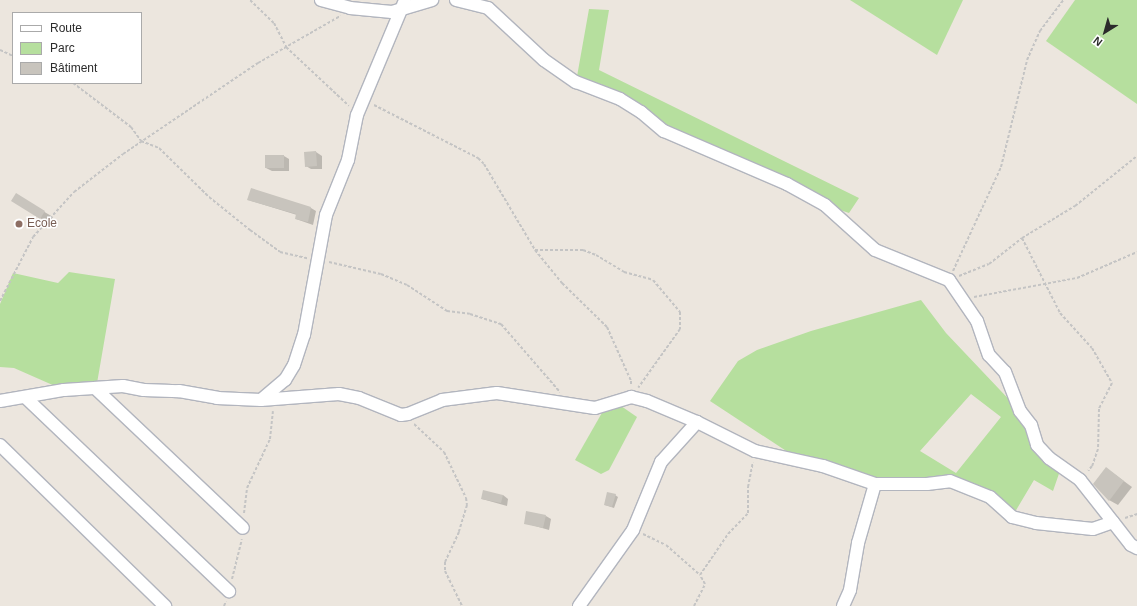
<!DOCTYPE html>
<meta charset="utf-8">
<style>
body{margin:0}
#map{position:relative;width:1137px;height:606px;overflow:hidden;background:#ece6de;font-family:Helvetica,sans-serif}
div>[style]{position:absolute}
.green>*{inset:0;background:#b6df9e}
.shadow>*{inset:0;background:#0003}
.building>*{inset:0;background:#c8c4bd}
.path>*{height:2px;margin-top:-1px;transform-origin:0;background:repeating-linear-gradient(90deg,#c4c4c4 0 3px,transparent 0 5px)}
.roads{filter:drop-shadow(1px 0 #b2b5be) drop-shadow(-1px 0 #b2b5be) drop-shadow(0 1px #b2b5be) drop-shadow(0 -1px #b2b5be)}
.street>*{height:12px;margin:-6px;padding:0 6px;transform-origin:6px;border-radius:6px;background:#fff}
.dots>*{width:11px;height:11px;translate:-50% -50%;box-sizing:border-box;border:2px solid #fff;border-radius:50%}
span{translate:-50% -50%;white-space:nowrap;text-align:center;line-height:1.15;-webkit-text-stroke:3px #fff;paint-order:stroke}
.education-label{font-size:12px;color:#785e54}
.left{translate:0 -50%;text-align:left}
.legend{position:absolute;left:12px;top:12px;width:130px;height:72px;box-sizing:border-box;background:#fff;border:1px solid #aaa;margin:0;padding:5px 7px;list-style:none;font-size:12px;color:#2b2b2b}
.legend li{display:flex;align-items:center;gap:8px;height:20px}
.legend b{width:20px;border:1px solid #aaa}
.north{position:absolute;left:1085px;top:12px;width:40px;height:40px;-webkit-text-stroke:3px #fff;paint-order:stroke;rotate:217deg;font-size:11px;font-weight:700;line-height:16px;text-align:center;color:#2b2b2b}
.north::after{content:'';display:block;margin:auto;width:14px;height:18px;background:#2b2b2b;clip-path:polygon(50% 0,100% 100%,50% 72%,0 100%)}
</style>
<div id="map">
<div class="green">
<i style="clip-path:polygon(850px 0,963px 0,937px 55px)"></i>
<i style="clip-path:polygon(1075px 0,1137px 0,1137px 104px,1046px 41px)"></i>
<i style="clip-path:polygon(589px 9px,609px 10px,599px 70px,859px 198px,849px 213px,825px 205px,664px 131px,641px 112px,576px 82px)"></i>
<i style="clip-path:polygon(69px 272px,115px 279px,96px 389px,64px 390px,14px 368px,0 367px,0 304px,13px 273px,58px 283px)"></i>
<i style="clip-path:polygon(evenodd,921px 300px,946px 333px,1020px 411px,1037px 445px,1062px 465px,1053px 491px,1034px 480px,1012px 517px,990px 497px,951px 481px,881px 485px,803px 462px,710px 401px,738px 361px,757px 350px,811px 331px,921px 300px,971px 394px,1001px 417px,956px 473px,920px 451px,971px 394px)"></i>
<i style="clip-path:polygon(621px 406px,637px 417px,609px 470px,601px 474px,575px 460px,603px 411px)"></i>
</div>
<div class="shadow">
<i style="clip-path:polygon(316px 152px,322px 156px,322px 169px,311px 169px,306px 166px,305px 153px)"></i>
<i style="clip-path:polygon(284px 156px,289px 159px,289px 171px,272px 171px,266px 168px)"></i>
<i style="clip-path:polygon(16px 195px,53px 217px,49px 223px,40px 218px)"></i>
<i style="clip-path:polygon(248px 200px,311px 208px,316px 211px,313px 225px,296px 219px,297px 215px)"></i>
<i style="clip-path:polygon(1106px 468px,1132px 487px,1118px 505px,1109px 500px)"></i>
<i style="clip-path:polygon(503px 495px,508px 499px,507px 506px,482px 499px)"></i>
<i style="clip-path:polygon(615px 495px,618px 497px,614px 508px,605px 505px)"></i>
<i style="clip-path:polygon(546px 516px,551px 519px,549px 530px,525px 523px)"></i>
</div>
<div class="building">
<i style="clip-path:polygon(316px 151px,317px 166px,305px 167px,304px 152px)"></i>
<i style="clip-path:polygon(265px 155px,284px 155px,284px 168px,265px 168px)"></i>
<i style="clip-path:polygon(251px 188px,311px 207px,308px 222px,295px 219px,296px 214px,247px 200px)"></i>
<i style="clip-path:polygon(16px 193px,45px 211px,40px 219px,11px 201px)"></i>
<i style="clip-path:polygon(1106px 467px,1124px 481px,1109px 501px,1093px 484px)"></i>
<i style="clip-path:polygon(483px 490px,503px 495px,501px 503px,481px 499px)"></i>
<i style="clip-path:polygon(607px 492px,616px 494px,612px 507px,604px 505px)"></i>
<i style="clip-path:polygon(526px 511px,546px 515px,543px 528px,524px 524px)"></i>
</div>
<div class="path">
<i style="left:250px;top:0;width:33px;rotate:44deg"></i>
<i style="left:274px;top:23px;width:27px;rotate:63deg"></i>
<i style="left:286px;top:47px;width:86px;rotate:43.1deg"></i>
<i style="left:0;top:50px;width:14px;rotate:25deg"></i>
<i style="left:73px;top:83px;width:73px;rotate:37.2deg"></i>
<i style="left:131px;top:127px;width:17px;rotate:54deg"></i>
<i style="left:141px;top:141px;width:19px;rotate:21deg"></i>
<i style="left:159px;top:148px;width:70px;rotate:44.4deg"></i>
<i style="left:209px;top:197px;width:53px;rotate:38.8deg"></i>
<i style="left:250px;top:230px;width:37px;rotate:36deg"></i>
<i style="left:280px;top:252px;width:28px;rotate:13deg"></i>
<i style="left:374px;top:105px;width:117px;rotate:27deg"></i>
<i style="left:478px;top:158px;width:8px;rotate:45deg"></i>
<i style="left:484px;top:164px;width:100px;rotate:59.3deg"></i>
<i style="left:535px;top:250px;width:43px;rotate:50.7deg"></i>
<i style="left:562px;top:283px;width:63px;rotate:44.4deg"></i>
<i style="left:607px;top:327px;width:59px;rotate:66deg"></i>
<i style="left:631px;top:381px;width:5px;rotate:90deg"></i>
<i style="left:1022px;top:238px;width:84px;rotate:63.1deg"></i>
<i style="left:1060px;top:313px;width:47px;rotate:47.6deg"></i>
<i style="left:1092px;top:348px;width:40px;rotate:60.3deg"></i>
<i style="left:1112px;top:383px;width:29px;rotate:117deg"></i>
<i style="left:1099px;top:409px;width:40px;rotate:91.4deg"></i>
<i style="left:1098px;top:449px;width:18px;rotate:109deg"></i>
<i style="left:1092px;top:466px;width:6px;rotate:129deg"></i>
<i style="left:535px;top:250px;width:48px"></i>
<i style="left:583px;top:250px;width:14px;rotate:21deg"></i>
<i style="left:596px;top:255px;width:33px;rotate:31deg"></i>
<i style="left:624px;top:272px;width:30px;rotate:15deg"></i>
<i style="left:653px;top:280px;width:42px;rotate:49.8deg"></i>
<i style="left:680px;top:312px;width:17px;rotate:90deg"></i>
<i style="left:680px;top:329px;width:72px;rotate:125.4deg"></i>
<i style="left:329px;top:262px;width:53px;rotate:13deg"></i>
<i style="left:381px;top:274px;width:28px;rotate:23deg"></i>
<i style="left:407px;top:285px;width:48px;rotate:33deg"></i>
<i style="left:447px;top:311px;width:23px;rotate:7deg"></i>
<i style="left:470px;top:314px;width:33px;rotate:18deg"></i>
<i style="left:501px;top:324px;width:90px;rotate:49.1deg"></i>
<i style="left:953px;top:271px;width:115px;rotate:-65.2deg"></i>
<i style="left:1001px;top:167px;width:110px;rotate:-76.3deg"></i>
<i style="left:1027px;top:60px;width:32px;rotate:-66deg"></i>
<i style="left:1040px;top:31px;width:39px;rotate:-53deg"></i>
<i style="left:959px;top:276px;width:32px;rotate:-22deg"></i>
<i style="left:989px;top:264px;width:42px;rotate:-38.2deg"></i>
<i style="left:1022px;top:238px;width:62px;rotate:-31.1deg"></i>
<i style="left:1075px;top:206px;width:80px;rotate:-38.9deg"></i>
<i style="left:974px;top:297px;width:105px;rotate:-10.5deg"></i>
<i style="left:1077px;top:278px;width:65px;rotate:-23.4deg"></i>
<i style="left:0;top:301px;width:72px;rotate:-62.7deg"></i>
<i style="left:33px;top:237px;width:61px;rotate:-47.7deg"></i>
<i style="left:74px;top:192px;width:62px;rotate:-37.8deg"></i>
<i style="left:123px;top:154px;width:163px;rotate:-34deg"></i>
<i style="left:258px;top:63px;width:95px;rotate:-29.8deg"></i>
<i style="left:414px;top:424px;width:41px;rotate:43deg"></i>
<i style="left:444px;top:452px;width:51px;rotate:64.4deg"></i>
<i style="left:466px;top:498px;width:7px;rotate:82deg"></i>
<i style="left:467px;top:505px;width:28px;rotate:107deg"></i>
<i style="left:459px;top:532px;width:33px;rotate:115deg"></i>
<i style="left:445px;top:562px;width:9px;rotate:90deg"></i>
<i style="left:445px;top:571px;width:39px;rotate:64deg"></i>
<i style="left:244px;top:513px;width:25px;rotate:-83deg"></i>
<i style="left:247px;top:488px;width:54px;rotate:-64.9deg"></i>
<i style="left:270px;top:439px;width:28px;rotate:-84deg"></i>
<i style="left:1125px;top:518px;width:13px;rotate:-18deg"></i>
<i style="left:643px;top:534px;width:25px;rotate:26deg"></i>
<i style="left:666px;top:545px;width:45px;rotate:41.4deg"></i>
<i style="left:232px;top:579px;width:41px;rotate:-76deg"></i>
<i style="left:224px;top:606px;width:5px;rotate:-68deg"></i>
<i style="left:694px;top:606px;width:25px;rotate:-63deg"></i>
<i style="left:705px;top:584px;width:10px;rotate:-119deg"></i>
<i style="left:700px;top:575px;width:50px;rotate:-55.7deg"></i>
<i style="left:728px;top:534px;width:29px;rotate:-46deg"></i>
<i style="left:748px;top:513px;width:26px;rotate:-90deg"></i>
<i style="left:748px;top:487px;width:25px;rotate:-79deg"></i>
</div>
<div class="roads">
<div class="street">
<i style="left:321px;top:0;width:30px;rotate:15deg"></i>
<i style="left:350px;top:8px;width:42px;rotate:5.4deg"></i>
<i style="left:392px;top:12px;width:42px;rotate:-16.7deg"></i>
<i style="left:456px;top:0;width:33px;rotate:14deg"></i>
<i style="left:488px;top:8px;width:76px;rotate:42.9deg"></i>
<i style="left:544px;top:60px;width:39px;rotate:35deg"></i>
<i style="left:576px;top:82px;width:47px;rotate:21.1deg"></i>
<i style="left:620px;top:99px;width:25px;rotate:32deg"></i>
<i style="left:641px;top:112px;width:30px;rotate:40deg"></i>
<i style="left:664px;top:131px;width:134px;rotate:23.3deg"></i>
<i style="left:787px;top:184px;width:43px;rotate:28.9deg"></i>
<i style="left:825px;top:205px;width:67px;rotate:42deg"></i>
<i style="left:875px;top:250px;width:80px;rotate:22.1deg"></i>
<i style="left:949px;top:280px;width:50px;rotate:55.7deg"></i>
<i style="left:977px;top:321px;width:36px;rotate:71deg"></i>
<i style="left:989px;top:355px;width:23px;rotate:47deg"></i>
<i style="left:1005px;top:372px;width:42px;rotate:69deg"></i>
<i style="left:1020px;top:411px;width:18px;rotate:52deg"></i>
<i style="left:1031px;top:425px;width:21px;rotate:73deg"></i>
<i style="left:1037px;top:445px;width:18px;rotate:47deg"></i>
<i style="left:1049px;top:458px;width:38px;rotate:35deg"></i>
<i style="left:1080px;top:480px;width:53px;rotate:51.8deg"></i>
<i style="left:96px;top:389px;width:202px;rotate:43.4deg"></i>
<i style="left:25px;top:397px;width:282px;rotate:43.6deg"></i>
<i style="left:262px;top:399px;width:30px;rotate:-40deg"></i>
<i style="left:285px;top:380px;width:17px;rotate:-59deg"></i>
<i style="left:294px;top:365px;width:32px;rotate:-72deg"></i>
<i style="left:304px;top:335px;width:122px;rotate:-79.6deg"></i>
<i style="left:326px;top:215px;width:59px;rotate:-68.2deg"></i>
<i style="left:348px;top:160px;width:46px;rotate:-78.7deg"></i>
<i style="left:357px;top:115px;width:125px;rotate:-67.3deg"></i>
<i style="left:0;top:401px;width:65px;rotate:-9.8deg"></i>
<i style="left:64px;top:390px;width:59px;rotate:-3.9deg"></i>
<i style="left:123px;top:386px;width:21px;rotate:11deg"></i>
<i style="left:144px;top:390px;width:35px;rotate:2deg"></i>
<i style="left:179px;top:391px;width:39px;rotate:10deg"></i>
<i style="left:217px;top:398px;width:44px;rotate:2.6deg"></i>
<i style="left:261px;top:400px;width:78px;rotate:-4.4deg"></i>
<i style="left:339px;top:394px;width:20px;rotate:11deg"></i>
<i style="left:359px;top:398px;width:45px;rotate:22deg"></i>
<i style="left:401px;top:415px;width:7px;rotate:-8deg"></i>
<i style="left:408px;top:414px;width:37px;rotate:-22deg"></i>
<i style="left:442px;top:400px;width:55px;rotate:-7.3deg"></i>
<i style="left:497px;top:393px;width:99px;rotate:8.7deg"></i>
<i style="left:595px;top:408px;width:38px;rotate:-17deg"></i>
<i style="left:631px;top:397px;width:16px;rotate:14deg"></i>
<i style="left:647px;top:401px;width:54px;rotate:22.8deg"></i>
<i style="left:697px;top:422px;width:65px;rotate:26.6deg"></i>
<i style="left:755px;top:451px;width:70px;rotate:12.4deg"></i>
<i style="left:823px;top:466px;width:55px;rotate:19.1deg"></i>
<i style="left:875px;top:484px;width:52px"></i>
<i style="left:927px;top:484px;width:23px;rotate:-7deg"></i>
<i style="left:950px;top:481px;width:43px;rotate:21.8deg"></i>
<i style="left:990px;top:497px;width:30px;rotate:42deg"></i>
<i style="left:1012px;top:517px;width:25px;rotate:14deg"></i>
<i style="left:1036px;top:523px;width:57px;rotate:6deg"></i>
<i style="left:1093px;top:529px;width:21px;rotate:-19deg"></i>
<i style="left:1113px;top:522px;width:29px;rotate:52deg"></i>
<i style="left:1131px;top:545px;width:7px;rotate:27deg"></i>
<i style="left:0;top:445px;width:231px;rotate:44.3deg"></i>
<i style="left:579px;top:606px;width:93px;rotate:-54.6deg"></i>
<i style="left:633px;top:530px;width:74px;rotate:-67.6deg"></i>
<i style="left:661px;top:462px;width:54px;rotate:-48deg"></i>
<i style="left:843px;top:606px;width:17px;rotate:-66deg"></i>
<i style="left:850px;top:590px;width:48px;rotate:-80.3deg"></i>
<i style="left:858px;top:543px;width:61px;rotate:-73.9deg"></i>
</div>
</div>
<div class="dots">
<i style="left:19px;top:224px;background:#8d6e63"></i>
</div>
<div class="education-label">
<span class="left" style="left:27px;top:224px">Ecole</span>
</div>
<ul class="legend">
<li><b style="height:5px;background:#fff"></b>Route</li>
<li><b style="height:11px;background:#b6df9e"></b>Parc</li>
<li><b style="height:11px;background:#c8c4bd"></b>Bâtiment</li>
</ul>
<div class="north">N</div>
</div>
